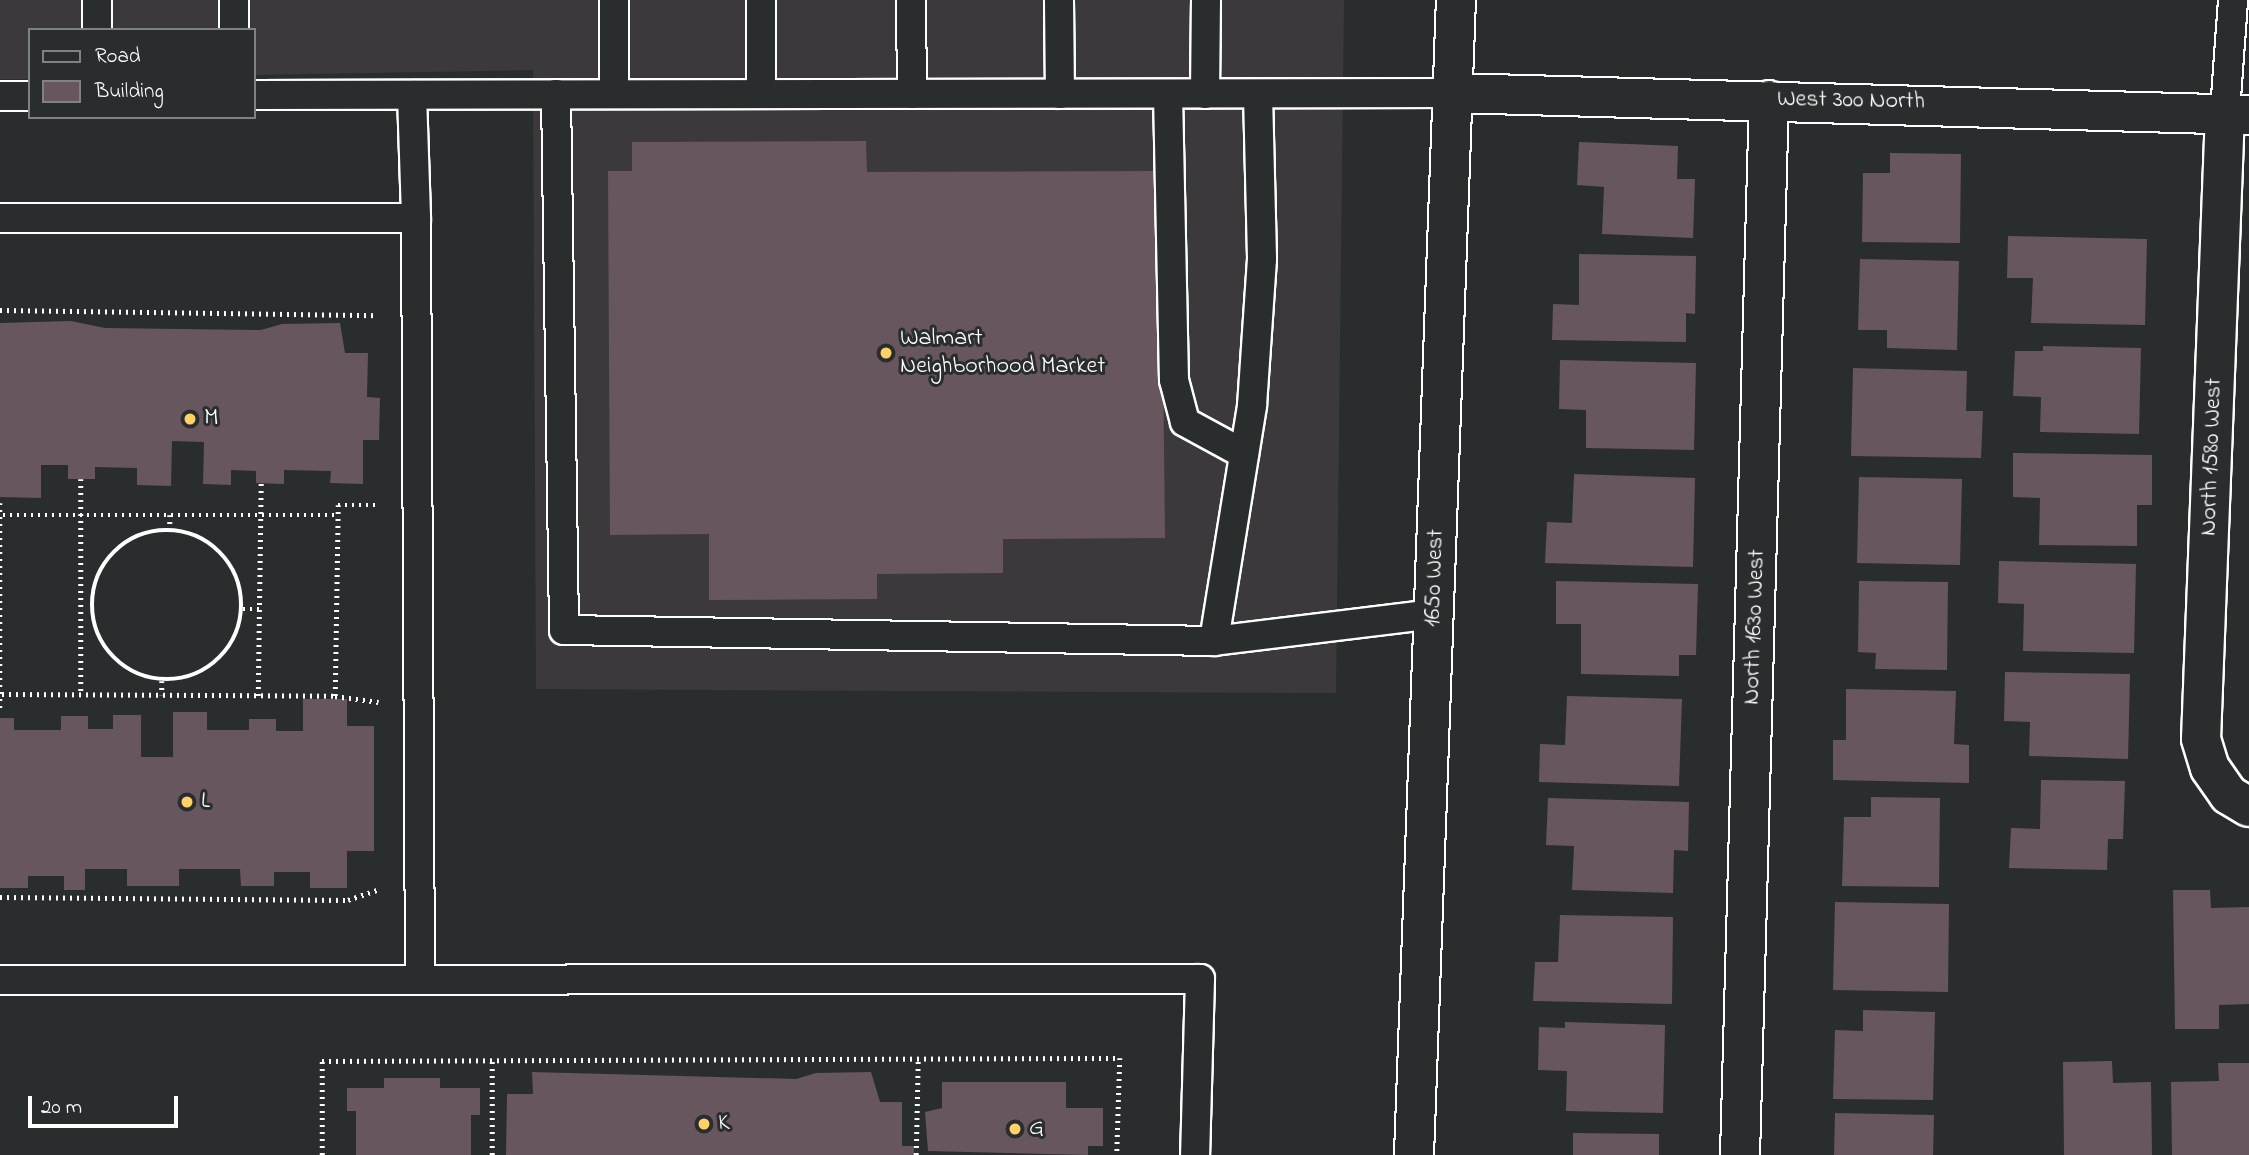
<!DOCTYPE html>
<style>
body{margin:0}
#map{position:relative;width:2249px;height:1155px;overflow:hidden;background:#2a2d2e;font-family:"Indie Flower",sans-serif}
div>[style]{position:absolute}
.built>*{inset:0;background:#3c393c}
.building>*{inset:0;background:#67565e}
.path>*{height:4.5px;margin-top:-2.25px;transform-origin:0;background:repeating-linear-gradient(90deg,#fff 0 2px,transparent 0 7px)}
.path>.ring{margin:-2.25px;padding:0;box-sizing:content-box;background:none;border:4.5px solid #fff;border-radius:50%}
.roads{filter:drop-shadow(2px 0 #fff) drop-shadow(-2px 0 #fff) drop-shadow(0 2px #fff) drop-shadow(0 -2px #fff)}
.lane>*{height:28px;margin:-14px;padding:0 14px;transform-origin:14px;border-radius:14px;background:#2a2d2e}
.street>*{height:38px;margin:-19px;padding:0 19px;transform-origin:19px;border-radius:19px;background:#2a2d2e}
.secondary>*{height:38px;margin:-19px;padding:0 19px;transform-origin:19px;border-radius:19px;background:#2a2d2e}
.dots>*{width:19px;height:19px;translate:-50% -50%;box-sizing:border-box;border:4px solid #2a2d2e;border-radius:50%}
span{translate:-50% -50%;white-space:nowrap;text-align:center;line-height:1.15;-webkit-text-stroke:6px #2a2d2e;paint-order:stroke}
.street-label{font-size:24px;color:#fff}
.poi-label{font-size:24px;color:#fff}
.left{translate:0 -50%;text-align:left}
.legend{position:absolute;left:28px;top:28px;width:228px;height:91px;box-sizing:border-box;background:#2a2d2e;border:2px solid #7f8182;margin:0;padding:9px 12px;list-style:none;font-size:21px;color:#fff}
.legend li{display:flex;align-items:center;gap:14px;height:35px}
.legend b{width:35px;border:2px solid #7f8182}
.scale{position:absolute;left:28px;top:1096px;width:150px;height:32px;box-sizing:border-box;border:4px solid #fff;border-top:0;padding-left:9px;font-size:21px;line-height:24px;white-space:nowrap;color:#fff;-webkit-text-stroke:5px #2a2d2e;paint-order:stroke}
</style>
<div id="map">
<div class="built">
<i style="clip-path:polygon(0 0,1344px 0,1336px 693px,536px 689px,533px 70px,254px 75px,254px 30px,30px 30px,30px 79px,0 79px)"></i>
</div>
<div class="building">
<i style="clip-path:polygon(866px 141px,867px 172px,1161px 171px,1165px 538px,1003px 539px,1003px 573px,877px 574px,877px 599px,709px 600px,709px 534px,610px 535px,608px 171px,632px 171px,632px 142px)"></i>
<i style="clip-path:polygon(1579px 142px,1678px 146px,1677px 179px,1695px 179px,1693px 238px,1602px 234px,1604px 187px,1577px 185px)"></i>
<i style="clip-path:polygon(1890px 153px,1961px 154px,1960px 243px,1862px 242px,1863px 173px,1890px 173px)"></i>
<i style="clip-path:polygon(2008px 236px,2147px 239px,2145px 325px,2031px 323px,2033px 278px,2007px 278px)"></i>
<i style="clip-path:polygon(1579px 254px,1696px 256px,1695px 314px,1686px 313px,1686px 342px,1552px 340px,1553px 304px,1579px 305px)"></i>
<i style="clip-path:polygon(1860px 259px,1959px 261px,1957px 350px,1887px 348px,1887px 330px,1858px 330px)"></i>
<i style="clip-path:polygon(71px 321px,105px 328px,261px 330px,282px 324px,340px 323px,345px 353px,368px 353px,367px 397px,380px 398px,379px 440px,363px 440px,363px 484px,330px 483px,331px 471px,284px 470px,284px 484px,256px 483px,256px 471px,231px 470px,231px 485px,203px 484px,204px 442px,172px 441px,171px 486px,137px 485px,137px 468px,95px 467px,95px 479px,68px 479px,68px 465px,41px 465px,41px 498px,0 497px,0 323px)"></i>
<i style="clip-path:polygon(2043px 346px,2141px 348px,2139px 434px,2040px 432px,2041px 397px,2013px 396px,2015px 351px,2043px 351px)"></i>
<i style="clip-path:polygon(1560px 360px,1696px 363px,1694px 450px,1586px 448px,1586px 410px,1559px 409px)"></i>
<i style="clip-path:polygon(1853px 368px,1967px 371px,1966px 411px,1983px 411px,1981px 458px,1851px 456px)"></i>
<i style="clip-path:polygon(2013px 453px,2152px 455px,2152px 505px,2137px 505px,2137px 546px,2039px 545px,2040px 498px,2013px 497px)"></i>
<i style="clip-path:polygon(1574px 474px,1695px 478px,1693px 567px,1545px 563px,1547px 522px,1572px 523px)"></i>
<i style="clip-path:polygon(1859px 477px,1962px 479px,1960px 565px,1857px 563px)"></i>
<i style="clip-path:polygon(1999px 561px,2136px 564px,2134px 653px,2023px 651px,2024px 604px,1998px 603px)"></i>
<i style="clip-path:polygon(1556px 581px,1698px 584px,1696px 655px,1679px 655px,1679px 676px,1581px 674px,1581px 624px,1556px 624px)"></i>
<i style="clip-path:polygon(1859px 581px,1948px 582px,1947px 670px,1875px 669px,1876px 653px,1858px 652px)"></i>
<i style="clip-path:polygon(2005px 672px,2130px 674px,2128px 759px,2029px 756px,2030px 722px,2004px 721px)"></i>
<i style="clip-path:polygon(1846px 689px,1956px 691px,1954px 744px,1969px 745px,1969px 783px,1833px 780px,1833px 740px,1846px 740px)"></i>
<i style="clip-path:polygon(1567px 696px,1682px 699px,1679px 786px,1539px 782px,1540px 744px,1565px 745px)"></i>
<i style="clip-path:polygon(303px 699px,347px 699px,347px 726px,374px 726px,374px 851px,347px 851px,347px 888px,310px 888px,310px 872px,274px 872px,274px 886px,241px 886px,240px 869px,179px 869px,179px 886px,127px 886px,127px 869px,85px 869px,85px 890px,64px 890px,64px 876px,28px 876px,28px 888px,0 888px,0 718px,14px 718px,14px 730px,61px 730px,61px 716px,88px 716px,88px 729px,113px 729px,113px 715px,141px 715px,141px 757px,173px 757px,173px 712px,207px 712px,207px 730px,249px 730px,249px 719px,276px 719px,276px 731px,303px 731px)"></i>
<i style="clip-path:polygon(2041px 780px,2125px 781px,2123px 839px,2108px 839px,2107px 870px,2009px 868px,2011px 828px,2040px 829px)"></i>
<i style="clip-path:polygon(1871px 797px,1940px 798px,1939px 887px,1842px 886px,1844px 817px,1871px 817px)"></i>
<i style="clip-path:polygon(1548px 798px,1689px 802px,1688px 851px,1674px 850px,1673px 893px,1572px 890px,1574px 846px,1546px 845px)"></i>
<i style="clip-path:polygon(2173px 890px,2210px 890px,2211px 908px,2249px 907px,2249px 1004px,2219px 1005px,2219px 1029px,2175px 1029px)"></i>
<i style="clip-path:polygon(1835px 902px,1949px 904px,1948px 992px,1833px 990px)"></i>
<i style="clip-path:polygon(1560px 915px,1673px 917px,1672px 1004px,1533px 1001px,1535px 962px,1558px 962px)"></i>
<i style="clip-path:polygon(1863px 1010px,1935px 1012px,1933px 1100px,1833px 1099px,1835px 1030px,1863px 1031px)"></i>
<i style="clip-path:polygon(1565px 1022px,1665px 1025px,1663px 1113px,1566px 1111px,1567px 1071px,1538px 1070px,1539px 1027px,1565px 1028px)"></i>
<i style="clip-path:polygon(2112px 1061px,2113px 1083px,2151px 1082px,2152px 1155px,2064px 1155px,2063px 1062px)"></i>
<i style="clip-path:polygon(2218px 1063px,2249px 1063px,2249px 1155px,2172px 1155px,2171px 1082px,2219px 1081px)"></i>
<i style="clip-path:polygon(532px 1072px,796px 1079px,816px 1073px,871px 1072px,880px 1102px,902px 1102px,902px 1146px,914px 1146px,914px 1155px,506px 1155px,507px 1094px,533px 1094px)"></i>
<i style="clip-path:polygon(384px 1078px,440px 1078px,440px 1088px,480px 1088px,480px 1115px,471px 1115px,471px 1155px,356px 1155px,356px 1111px,347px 1111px,347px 1088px,384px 1088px)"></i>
<i style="clip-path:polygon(942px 1082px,1066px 1082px,1066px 1108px,1103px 1108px,1103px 1146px,1088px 1146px,1088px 1155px,928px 1151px,925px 1112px,942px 1108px)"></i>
<i style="clip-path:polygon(1835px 1113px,1934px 1115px,1933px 1155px,1834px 1155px)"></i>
<i style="clip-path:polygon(1573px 1133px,1659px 1134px,1659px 1155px,1573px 1155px)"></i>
</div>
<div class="path">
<i style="left:0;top:310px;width:377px;rotate:0.8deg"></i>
<i style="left:81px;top:479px;width:215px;rotate:90deg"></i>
<i style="left:0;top:503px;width:207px;rotate:90deg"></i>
<i style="left:3px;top:515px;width:335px"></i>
<i style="left:170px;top:515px;width:15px;rotate:90deg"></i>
<i class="ring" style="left:92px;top:530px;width:145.5px;height:145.5px"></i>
<i style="left:243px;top:609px;width:16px"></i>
<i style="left:162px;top:681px;width:14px;rotate:90deg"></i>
<i style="left:2px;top:694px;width:333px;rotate:0.3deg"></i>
<i style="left:335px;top:696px;width:44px;rotate:7.8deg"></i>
<i style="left:258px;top:696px;width:213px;rotate:-89.2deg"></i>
<i style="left:335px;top:696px;width:191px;rotate:-89.1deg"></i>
<i style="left:338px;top:505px;width:40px"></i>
<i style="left:0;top:897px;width:348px;rotate:0.5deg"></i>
<i style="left:348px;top:900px;width:34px;rotate:-19deg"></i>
<i style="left:322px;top:1155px;width:94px;rotate:-90deg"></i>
<i style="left:322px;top:1061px;width:798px;rotate:-0.22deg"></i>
<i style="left:1120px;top:1058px;width:97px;rotate:91.8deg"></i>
<i style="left:492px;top:1155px;width:94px;rotate:-90deg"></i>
<i style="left:916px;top:1155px;width:97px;rotate:-88.8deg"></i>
</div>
<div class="roads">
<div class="lane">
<i style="left:97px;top:0;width:30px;rotate:90deg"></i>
<i style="left:234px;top:0;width:30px;rotate:90deg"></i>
<i style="left:614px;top:0;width:94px;rotate:90deg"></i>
<i style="left:761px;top:0;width:94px;rotate:90deg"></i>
<i style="left:911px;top:0;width:94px;rotate:89.4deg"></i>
<i style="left:1059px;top:0;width:94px;rotate:89.4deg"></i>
<i style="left:556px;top:94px;width:536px;rotate:89.14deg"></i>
<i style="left:564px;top:630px;width:650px;rotate:0.97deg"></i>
<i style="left:1168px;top:94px;width:286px;rotate:88.8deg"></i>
<i style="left:1174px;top:380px;width:43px;rotate:75.3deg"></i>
<i style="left:1185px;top:422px;width:67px;rotate:28.5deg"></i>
<i style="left:1205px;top:94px;width:94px;rotate:-89.4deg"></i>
<i style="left:1258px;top:94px;width:165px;rotate:88.6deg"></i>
<i style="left:1262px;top:259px;width:147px;rotate:93.9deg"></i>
<i style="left:1252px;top:406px;width:238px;rotate:99.2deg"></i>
<i style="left:1214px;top:641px;width:222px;rotate:-7deg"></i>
<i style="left:254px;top:95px;width:1199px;rotate:-0.1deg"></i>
<i style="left:412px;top:95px;width:123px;rotate:88.1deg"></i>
<i style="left:0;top:96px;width:30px"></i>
<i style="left:2225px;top:112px;width:112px;rotate:-85.9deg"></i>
<i style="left:0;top:218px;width:416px"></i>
<i style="left:416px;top:218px;width:761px;rotate:89.7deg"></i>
<i style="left:0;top:980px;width:1200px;rotate:-0.05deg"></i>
<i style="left:1200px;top:979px;width:176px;rotate:91.6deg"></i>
</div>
<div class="street">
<i style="left:1453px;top:93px;width:796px;rotate:1.58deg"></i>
<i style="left:2225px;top:112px;width:627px;rotate:92.19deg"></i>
<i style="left:2201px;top:739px;width:30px;rotate:73deg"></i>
<i style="left:2210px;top:768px;width:33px;rotate:55deg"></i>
<i style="left:2229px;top:795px;width:23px;rotate:31deg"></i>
<i style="left:1740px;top:1155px;width:1055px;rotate:-88.43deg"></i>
</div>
<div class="secondary">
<i style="left:1414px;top:1155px;width:1156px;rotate:-87.92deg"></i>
</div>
</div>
<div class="dots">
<i style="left:886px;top:353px;background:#ffd166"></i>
<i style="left:190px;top:419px;background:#ffd166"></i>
<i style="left:187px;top:802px;background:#ffd166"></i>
<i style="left:704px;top:1124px;background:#ffd166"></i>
<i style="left:1015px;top:1129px;background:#ffd166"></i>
</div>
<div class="street-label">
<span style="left:1851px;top:101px;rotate:1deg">West 300 North</span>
<span style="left:2212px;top:457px;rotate:-88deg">North 1580 West</span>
<span style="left:1435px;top:578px;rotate:-88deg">1650 West</span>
<span style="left:1755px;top:627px;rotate:-88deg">North 1630 West</span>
</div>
<div class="poi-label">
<span class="left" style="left:900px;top:353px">Walmart<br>Neighborhood Market</span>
<span class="left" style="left:204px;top:419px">M</span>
<span class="left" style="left:201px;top:802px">L</span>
<span class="left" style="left:718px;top:1124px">K</span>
<span class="left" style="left:1029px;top:1129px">G</span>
</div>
<ul class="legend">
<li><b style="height:9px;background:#2a2d2e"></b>Road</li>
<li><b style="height:19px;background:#67565e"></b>Building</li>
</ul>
<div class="scale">20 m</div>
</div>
